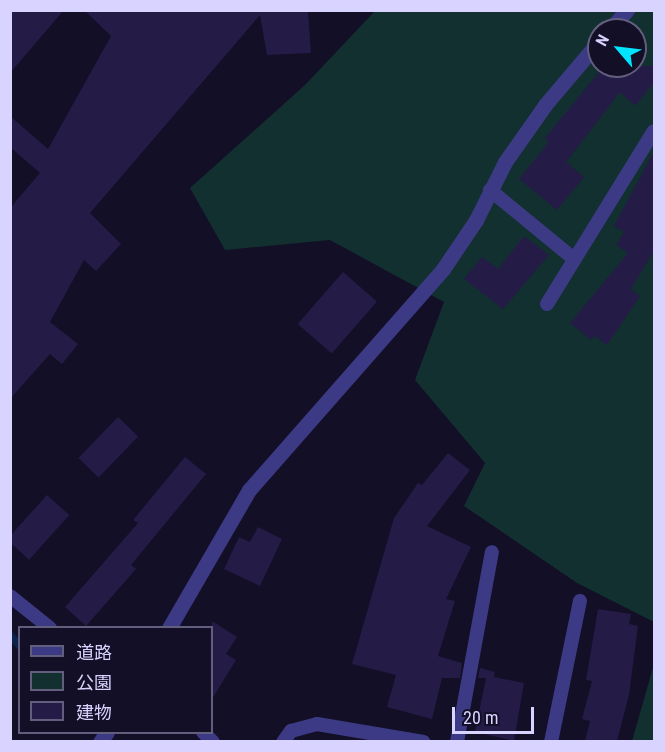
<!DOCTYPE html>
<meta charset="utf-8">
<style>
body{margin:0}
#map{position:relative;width:665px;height:752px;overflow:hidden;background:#130f26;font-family:"Roboto Condensed","Noto Sans JP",sans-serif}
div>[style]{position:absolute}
.green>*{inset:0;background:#12302f}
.stream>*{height:8px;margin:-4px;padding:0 4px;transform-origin:4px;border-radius:4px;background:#0c2248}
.building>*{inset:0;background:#241b47;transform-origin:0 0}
.lane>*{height:14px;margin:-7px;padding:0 7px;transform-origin:7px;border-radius:7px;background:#3d3a85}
.street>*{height:15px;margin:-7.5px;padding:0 7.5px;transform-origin:7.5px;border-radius:7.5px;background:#3d3a85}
span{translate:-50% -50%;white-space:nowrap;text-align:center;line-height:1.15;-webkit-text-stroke:4.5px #130f26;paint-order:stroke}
.frame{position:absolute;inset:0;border:12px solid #d9d4ff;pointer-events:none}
.legend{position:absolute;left:18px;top:626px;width:195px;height:108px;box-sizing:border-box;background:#130f26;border:2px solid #625e7d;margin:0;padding:8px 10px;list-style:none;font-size:18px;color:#d9d4ff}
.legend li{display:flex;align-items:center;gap:12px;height:30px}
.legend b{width:30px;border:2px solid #625e7d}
.north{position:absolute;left:587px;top:18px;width:60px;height:60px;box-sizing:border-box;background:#130f26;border:2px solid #625e7d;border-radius:50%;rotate:298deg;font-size:16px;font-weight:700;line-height:24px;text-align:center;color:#d9d4ff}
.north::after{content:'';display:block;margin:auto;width:21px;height:27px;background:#00e5ff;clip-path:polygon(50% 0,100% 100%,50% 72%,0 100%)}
.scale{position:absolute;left:452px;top:707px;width:82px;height:27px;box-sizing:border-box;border:3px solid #d9d4ff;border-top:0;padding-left:8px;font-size:18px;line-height:21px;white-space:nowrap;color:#d9d4ff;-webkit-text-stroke:4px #130f26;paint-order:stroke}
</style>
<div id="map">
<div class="green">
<i style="clip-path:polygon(evenodd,375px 11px,654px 11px,654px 622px,577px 583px,464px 506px,485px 463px,415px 380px,444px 302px,330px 240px,225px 250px,190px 188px,305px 85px,375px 11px,599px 30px,635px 30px,635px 66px,599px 66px,599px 30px)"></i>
<i style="clip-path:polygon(654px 664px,654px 741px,632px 741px)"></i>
</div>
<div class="stream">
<i style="left:10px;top:635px;width:15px;rotate:48deg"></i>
</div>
<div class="building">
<i style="clip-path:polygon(10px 10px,64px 10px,10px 73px)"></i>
<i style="clip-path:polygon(84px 10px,308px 11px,311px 53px,267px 55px,260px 15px,90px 213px,121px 244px,96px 271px,84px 260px,50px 322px,78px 344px,62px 364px,50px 354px,10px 399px,10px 208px,40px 173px,10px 147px,10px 116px,48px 149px,111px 36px)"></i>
<i style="clip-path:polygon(604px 66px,654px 66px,654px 83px,635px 106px,620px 92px,566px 162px,584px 177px,557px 210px,519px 179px,549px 142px,545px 138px)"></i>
<i style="clip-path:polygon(654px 151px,654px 251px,631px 289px,640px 296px,607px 345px,595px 336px,591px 340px,570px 323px,628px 253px,616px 245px,624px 232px,614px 226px)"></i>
<i style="clip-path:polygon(524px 236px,549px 255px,503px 309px,464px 279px,482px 257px,498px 269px)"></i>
<i style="left:343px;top:272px;width:45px;height:69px;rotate:41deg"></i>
<i style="left:118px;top:417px;width:28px;height:57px;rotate:44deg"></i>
<i style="clip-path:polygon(448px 453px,470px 470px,427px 526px,471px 547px,446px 599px,455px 601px,438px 656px,462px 663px,460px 678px,442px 678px,432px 719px,387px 707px,396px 675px,352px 664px,394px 518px,418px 483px,422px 485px)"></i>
<i style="clip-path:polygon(185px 457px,206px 474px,131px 565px,136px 569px,86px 626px,65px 607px,138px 523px,133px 520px)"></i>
<i style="left:47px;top:495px;width:30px;height:60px;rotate:42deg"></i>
<i style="clip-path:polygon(258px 527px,282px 539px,260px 586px,224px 569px,239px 537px,250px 542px)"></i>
<i style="clip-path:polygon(598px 609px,631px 614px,629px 624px,638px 626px,629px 695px,617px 741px,585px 741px,590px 721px,582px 719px,592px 681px,586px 680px)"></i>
<i style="clip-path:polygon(212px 621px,237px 637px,226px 654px,236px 660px,212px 699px)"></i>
<i style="clip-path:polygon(480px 668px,495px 672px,494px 677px,524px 683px,514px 741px,475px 732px,486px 678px,478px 678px)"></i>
</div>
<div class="lane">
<i style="left:490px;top:190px;width:109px;rotate:39.4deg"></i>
<i style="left:547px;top:304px;width:203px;rotate:-58.3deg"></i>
<i style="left:10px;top:596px;width:51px;rotate:38.7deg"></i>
<i style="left:203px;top:732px;width:14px;rotate:45deg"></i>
<i style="left:283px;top:742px;width:14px;rotate:-54deg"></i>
<i style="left:291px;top:731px;width:27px;rotate:-15deg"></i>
<i style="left:317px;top:724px;width:108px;rotate:9.6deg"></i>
<i style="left:457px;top:742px;width:193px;rotate:-79.6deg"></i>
<i style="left:551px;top:742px;width:144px;rotate:-78.4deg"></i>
</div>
<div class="street">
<i style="left:609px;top:30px;width:27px;rotate:-48deg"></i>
<i style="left:169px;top:628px;width:160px;rotate:-59.9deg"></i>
<i style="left:249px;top:490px;width:294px;rotate:-48.7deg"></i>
<i style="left:443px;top:269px;width:59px;rotate:-56deg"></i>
<i style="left:476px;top:220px;width:65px;rotate:-63.4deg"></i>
<i style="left:505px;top:162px;width:70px;rotate:-54.9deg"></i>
<i style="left:545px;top:105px;width:84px;rotate:-49.8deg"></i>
<i style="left:100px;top:742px;width:12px;rotate:-55deg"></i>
</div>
<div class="frame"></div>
<ul class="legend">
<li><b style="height:8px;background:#3d3a85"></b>道路</li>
<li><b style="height:16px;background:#12302f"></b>公園</li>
<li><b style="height:16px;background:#241b47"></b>建物</li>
</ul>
<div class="north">N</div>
<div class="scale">20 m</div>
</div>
